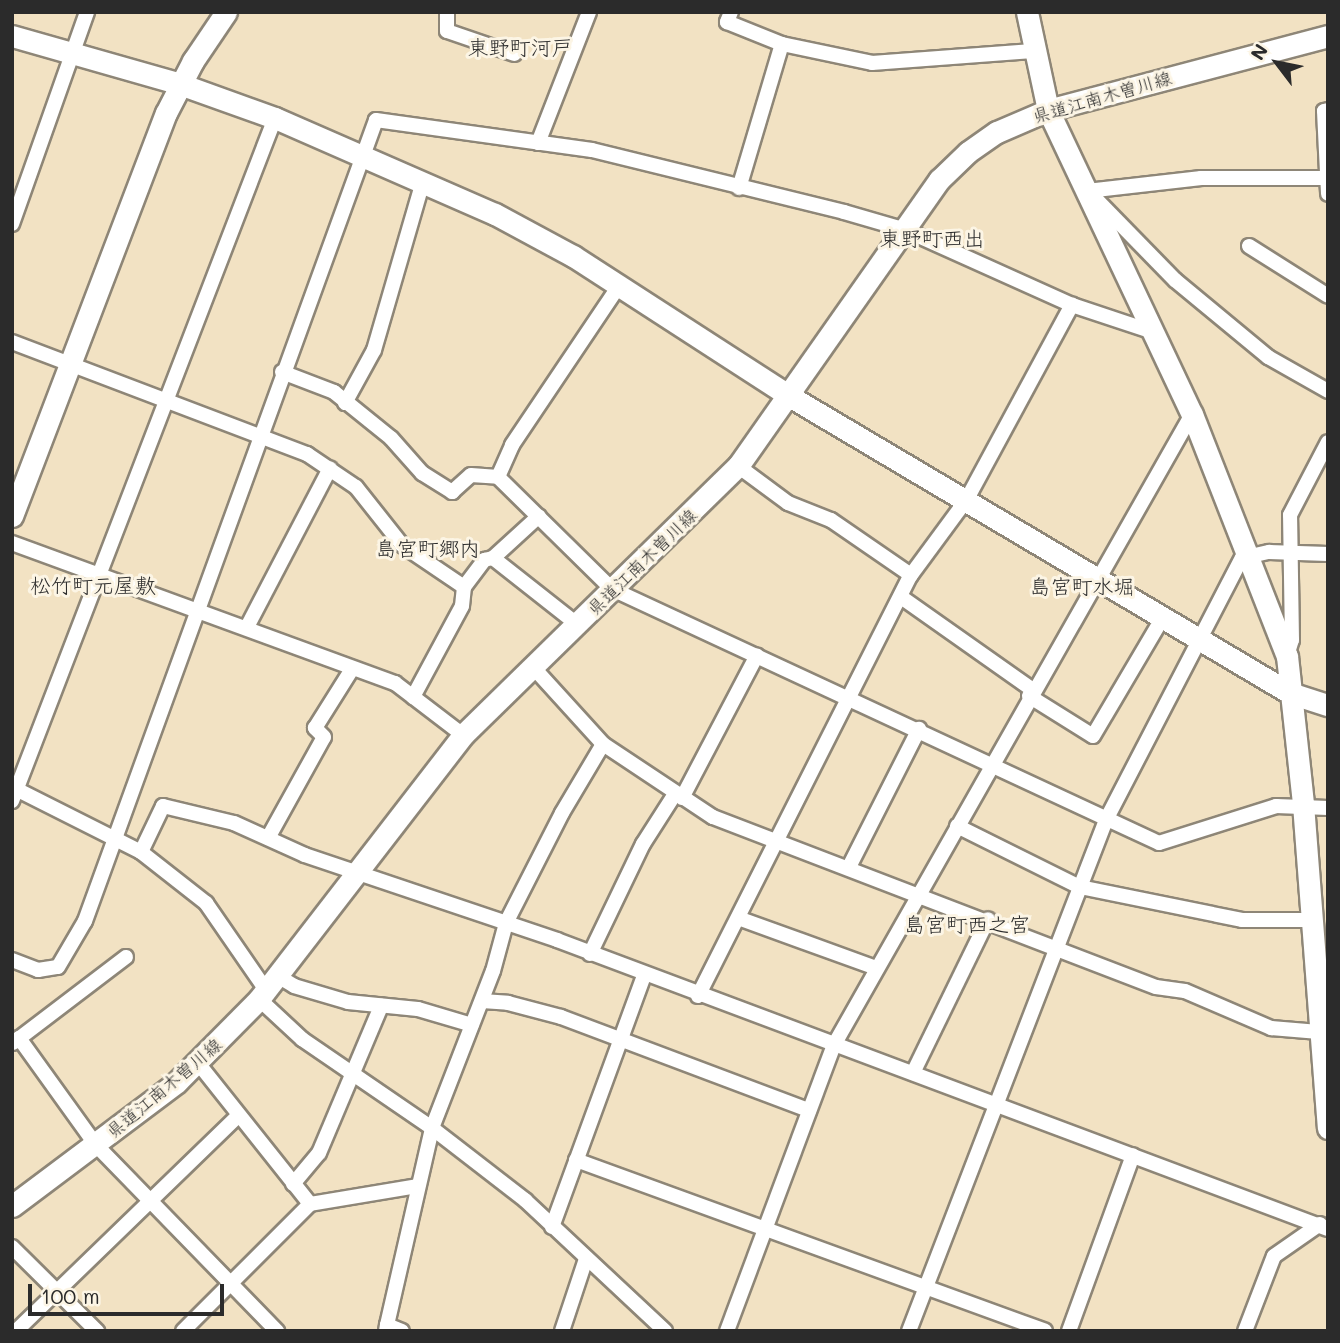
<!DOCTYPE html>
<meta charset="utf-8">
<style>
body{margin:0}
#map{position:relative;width:1340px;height:1343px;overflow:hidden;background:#f2e2c3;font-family:Mali,"Klee One",sans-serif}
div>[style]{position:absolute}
.roads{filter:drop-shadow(2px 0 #8e8677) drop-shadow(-2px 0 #8e8677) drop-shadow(0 2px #8e8677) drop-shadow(0 -2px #8e8677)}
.street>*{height:14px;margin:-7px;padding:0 7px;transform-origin:7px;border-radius:7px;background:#fff}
.secondary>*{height:21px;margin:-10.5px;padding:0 10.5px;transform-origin:10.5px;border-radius:10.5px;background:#fff}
span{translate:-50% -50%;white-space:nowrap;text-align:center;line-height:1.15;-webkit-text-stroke:6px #fcf5e5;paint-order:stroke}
.street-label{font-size:18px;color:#2b2b2b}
.quarter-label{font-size:21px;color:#2b2b2b}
.frame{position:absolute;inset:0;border:14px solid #2b2b2b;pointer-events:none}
.north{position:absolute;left:1242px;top:28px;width:70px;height:70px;-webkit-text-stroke:5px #fcf5e5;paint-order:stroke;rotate:302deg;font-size:19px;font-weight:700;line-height:28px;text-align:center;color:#2b2b2b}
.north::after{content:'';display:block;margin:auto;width:24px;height:32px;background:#2b2b2b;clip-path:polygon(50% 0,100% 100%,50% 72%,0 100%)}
.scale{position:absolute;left:28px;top:1284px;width:196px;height:32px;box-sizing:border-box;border:4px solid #2b2b2b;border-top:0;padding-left:9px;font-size:21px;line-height:24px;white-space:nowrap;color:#2b2b2b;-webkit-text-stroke:5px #fcf5e5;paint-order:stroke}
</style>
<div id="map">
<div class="roads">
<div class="street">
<i style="left:447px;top:12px;width:19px;rotate:90deg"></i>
<i style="left:447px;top:31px;width:71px;rotate:18.9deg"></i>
<i style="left:731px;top:12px;width:11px;rotate:112deg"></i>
<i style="left:727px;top:22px;width:59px;rotate:21.8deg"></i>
<i style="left:782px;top:44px;width:92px;rotate:11.9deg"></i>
<i style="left:872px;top:63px;width:161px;rotate:-4.3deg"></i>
<i style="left:1328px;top:110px;width:4px;rotate:166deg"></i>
<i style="left:1324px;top:111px;width:83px;rotate:87.2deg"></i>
<i style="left:538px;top:143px;width:141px;rotate:-68.7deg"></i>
<i style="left:739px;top:188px;width:150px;rotate:-73.4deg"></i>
<i style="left:1087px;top:191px;width:115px;rotate:-6.5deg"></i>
<i style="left:1201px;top:178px;width:126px"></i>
<i style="left:1093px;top:196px;width:117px;rotate:45.7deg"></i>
<i style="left:1175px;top:280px;width:121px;rotate:39.6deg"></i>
<i style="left:1268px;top:357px;width:69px;rotate:29.5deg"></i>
<i style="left:12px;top:224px;width:225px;rotate:-70.5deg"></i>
<i style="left:1249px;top:246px;width:93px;rotate:32.3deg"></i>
<i style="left:12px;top:342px;width:316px;rotate:20.8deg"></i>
<i style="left:307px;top:454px;width:59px;rotate:34deg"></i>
<i style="left:356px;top:487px;width:74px;rotate:51.6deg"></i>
<i style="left:402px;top:545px;width:75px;rotate:34.1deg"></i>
<i style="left:282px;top:372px;width:56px;rotate:21deg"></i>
<i style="left:334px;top:392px;width:73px;rotate:38.9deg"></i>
<i style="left:391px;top:438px;width:47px;rotate:48.5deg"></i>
<i style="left:422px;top:473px;width:36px;rotate:32deg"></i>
<i style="left:452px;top:492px;width:25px;rotate:-42deg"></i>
<i style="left:471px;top:475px;width:27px;rotate:4deg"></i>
<i style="left:498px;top:477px;width:160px;rotate:44.5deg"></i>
<i style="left:612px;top:589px;width:603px;rotate:24.91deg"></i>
<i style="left:1159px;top:843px;width:123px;rotate:-17.5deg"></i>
<i style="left:1276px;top:806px;width:52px;rotate:2.2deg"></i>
<i style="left:345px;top:403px;width:60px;rotate:-61.3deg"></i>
<i style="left:374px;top:350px;width:176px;rotate:-73.8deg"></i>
<i style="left:738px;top:466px;width:62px;rotate:36.5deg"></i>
<i style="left:788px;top:503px;width:46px;rotate:21.6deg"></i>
<i style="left:831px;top:520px;width:97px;rotate:34.5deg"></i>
<i style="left:498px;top:477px;width:35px;rotate:-66deg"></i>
<i style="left:512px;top:445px;width:192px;rotate:-56.1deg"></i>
<i style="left:12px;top:543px;width:408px;rotate:20.1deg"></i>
<i style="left:395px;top:683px;width:86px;rotate:37.4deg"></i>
<i style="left:493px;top:558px;width:107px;rotate:38.2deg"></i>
<i style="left:901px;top:597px;width:161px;rotate:35.2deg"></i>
<i style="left:247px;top:627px;width:179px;rotate:-62.4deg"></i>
<i style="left:1287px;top:656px;width:17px;rotate:-73deg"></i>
<i style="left:1292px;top:640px;width:125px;rotate:-90.9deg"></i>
<i style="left:1290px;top:515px;width:82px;rotate:-62.5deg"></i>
<i style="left:533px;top:667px;width:104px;rotate:47.7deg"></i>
<i style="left:603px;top:744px;width:132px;rotate:33.6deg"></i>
<i style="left:713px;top:817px;width:474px;rotate:21deg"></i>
<i style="left:1156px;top:987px;width:29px;rotate:8deg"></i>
<i style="left:1185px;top:991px;width:94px;rotate:23.3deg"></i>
<i style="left:1271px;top:1028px;width:48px;rotate:4.8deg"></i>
<i style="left:1029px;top:696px;width:75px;rotate:32deg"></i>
<i style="left:1093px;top:736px;width:138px;rotate:-59.5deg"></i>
<i style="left:413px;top:697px;width:103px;rotate:-61.7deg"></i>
<i style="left:462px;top:606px;width:19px;rotate:-84deg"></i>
<i style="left:464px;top:587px;width:34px;rotate:-53deg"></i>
<i style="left:484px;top:560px;width:9px;rotate:-13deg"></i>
<i style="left:493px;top:558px;width:62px;rotate:-42.4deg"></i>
<i style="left:12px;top:787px;width:144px;rotate:26.7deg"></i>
<i style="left:141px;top:852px;width:83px;rotate:38.1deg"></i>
<i style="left:206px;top:903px;width:106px;rotate:55.4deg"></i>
<i style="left:682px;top:798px;width:161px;rotate:-62.3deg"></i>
<i style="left:12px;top:801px;width:732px;rotate:-68.94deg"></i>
<i style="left:957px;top:826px;width:137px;rotate:26.4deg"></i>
<i style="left:1080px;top:887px;width:165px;rotate:11.5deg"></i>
<i style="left:1242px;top:920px;width:68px"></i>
<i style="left:268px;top:838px;width:115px;rotate:-61deg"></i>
<i style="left:324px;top:737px;width:13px;rotate:-135deg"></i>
<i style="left:315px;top:728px;width:70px;rotate:-57.9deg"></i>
<i style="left:141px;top:852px;width:51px;rotate:-64.4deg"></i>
<i style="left:163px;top:806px;width:73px;rotate:13.5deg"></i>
<i style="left:234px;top:823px;width:78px;rotate:24.3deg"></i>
<i style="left:305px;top:855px;width:266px;rotate:18.6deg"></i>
<i style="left:557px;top:940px;width:823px;rotate:20.55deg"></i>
<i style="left:849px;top:867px;width:155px;rotate:-63.1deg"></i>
<i style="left:738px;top:918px;width:147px;rotate:19.9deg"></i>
<i style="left:590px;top:954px;width:122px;rotate:-64.3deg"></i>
<i style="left:643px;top:844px;width:59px;rotate:-57.4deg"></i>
<i style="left:12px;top:960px;width:28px;rotate:21deg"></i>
<i style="left:38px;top:970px;width:20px;rotate:-9deg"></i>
<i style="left:58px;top:967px;width:53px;rotate:-59.6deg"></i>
<i style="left:85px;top:921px;width:852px;rotate:-70.03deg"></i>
<i style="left:376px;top:120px;width:218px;rotate:7.9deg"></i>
<i style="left:592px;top:150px;width:260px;rotate:13.8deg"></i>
<i style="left:844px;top:212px;width:61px;rotate:16.1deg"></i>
<i style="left:903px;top:229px;width:185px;rotate:24.2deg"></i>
<i style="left:1072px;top:305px;width:82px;rotate:18.4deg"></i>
<i style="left:276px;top:975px;width:21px;rotate:31deg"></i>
<i style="left:294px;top:986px;width:56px;rotate:16.5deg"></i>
<i style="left:348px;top:1002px;width:70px;rotate:5.7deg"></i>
<i style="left:418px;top:1009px;width:56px;rotate:16.5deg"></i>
<i style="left:698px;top:996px;width:472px;rotate:-63.2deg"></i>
<i style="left:911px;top:575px;width:94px;rotate:-53.6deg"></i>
<i style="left:967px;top:499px;width:221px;rotate:-61.6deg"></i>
<i style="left:259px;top:999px;width:59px;rotate:42.9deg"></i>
<i style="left:302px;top:1039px;width:158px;rotate:34.4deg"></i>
<i style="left:432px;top:1128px;width:118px;rotate:37.7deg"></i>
<i style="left:525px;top:1200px;width:192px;rotate:43.1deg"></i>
<i style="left:482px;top:1001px;width:26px;rotate:4deg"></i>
<i style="left:508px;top:1003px;width:55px;rotate:14.8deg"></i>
<i style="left:561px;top:1017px;width:265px;rotate:20.6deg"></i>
<i style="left:19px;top:1038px;width:132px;rotate:54.3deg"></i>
<i style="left:96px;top:1145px;width:260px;rotate:45.8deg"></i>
<i style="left:13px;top:1043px;width:142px;rotate:-37.3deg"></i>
<i style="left:198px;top:1063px;width:180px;rotate:51.5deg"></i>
<i style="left:913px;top:1073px;width:171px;rotate:-64deg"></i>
<i style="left:576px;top:1160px;width:499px;rotate:20deg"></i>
<i style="left:293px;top:1184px;width:40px;rotate:-50deg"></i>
<i style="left:319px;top:1153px;width:160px;rotate:-67.1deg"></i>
<i style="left:552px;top:1227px;width:268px;rotate:-69.9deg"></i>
<i style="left:12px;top:1247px;width:120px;rotate:44.7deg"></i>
<i style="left:387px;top:1325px;width:202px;rotate:-77.1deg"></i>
<i style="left:432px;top:1128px;width:168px;rotate:-68.8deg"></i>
<i style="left:493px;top:971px;width:50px;rotate:-74.8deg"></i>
<i style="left:506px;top:923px;width:123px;rotate:-63deg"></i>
<i style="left:562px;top:813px;width:80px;rotate:-59.3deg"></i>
<i style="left:16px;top:1331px;width:309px;rotate:-44.1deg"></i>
<i style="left:183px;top:1331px;width:180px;rotate:-45deg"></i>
<i style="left:310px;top:1204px;width:109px;rotate:-9.5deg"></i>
<i style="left:386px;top:1331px;width:6px;rotate:-81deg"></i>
<i style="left:387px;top:1325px;width:16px;rotate:22deg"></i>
<i style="left:562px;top:1331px;width:76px;rotate:-71.6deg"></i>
<i style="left:727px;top:1331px;width:305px;rotate:-69.5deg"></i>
<i style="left:834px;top:1045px;width:725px;rotate:-60.43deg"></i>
<i style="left:909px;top:1331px;width:548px;rotate:-68.92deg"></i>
<i style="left:1106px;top:820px;width:295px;rotate:-62.6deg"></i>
<i style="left:1242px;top:558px;width:28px;rotate:-13deg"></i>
<i style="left:1269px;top:552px;width:59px;rotate:1.9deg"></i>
<i style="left:1069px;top:1331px;width:187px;rotate:-70deg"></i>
<i style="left:1245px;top:1331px;width:80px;rotate:-68.9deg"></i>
<i style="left:1274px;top:1256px;width:56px;rotate:-34.8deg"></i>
</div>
<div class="secondary">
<i style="left:1027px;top:12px;width:100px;rotate:77.9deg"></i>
<i style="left:1048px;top:110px;width:336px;rotate:64.7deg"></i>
<i style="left:1192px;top:414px;width:260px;rotate:68.6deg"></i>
<i style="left:1287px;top:656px;width:149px;rotate:83.8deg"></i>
<i style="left:1303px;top:804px;width:325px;rotate:85.6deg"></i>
<i style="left:12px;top:36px;width:175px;rotate:15.9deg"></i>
<i style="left:180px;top:84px;width:101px;rotate:19.7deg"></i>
<i style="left:275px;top:118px;width:240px;rotate:23.6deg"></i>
<i style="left:495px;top:214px;width:89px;rotate:28.3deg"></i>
<i style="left:573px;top:256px;width:260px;rotate:32.9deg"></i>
<i style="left:791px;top:397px;width:580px;rotate:30.68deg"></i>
<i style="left:1290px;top:693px;width:40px;rotate:18deg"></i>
<i style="left:12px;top:516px;width:431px;rotate:-69.1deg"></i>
<i style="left:166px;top:113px;width:59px;rotate:-62.6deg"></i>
<i style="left:193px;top:61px;width:59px;rotate:-56deg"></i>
<i style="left:12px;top:1206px;width:206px;rotate:-36.9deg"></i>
<i style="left:177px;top:1082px;width:117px;rotate:-45.3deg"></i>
<i style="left:259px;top:999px;width:334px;rotate:-52.3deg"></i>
<i style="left:463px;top:735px;width:385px;rotate:-44.4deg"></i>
<i style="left:738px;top:466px;width:350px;rotate:-54.9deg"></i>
<i style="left:939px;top:180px;width:40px;rotate:-44deg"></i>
<i style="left:968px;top:152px;width:35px;rotate:-35deg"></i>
<i style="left:997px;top:132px;width:56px;rotate:-23.3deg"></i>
<i style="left:1048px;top:110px;width:290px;rotate:-14.8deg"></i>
</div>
</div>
<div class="street-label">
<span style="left:1102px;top:97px;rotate:-16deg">県道江南木曽川線</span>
<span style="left:642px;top:562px;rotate:-44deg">県道江南木曽川線</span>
<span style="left:164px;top:1088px;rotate:-40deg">県道江南木曽川線</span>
</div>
<div class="quarter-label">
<span style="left:520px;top:47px">東野町河戸</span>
<span style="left:932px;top:238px">東野町西出</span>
<span style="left:428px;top:548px">島宮町郷内</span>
<span style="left:93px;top:585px">松竹町元屋敷</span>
<span style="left:1082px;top:586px">島宮町水堀</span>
<span style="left:967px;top:924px">島宮町西之宮</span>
</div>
<div class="frame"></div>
<div class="north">N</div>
<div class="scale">100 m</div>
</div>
